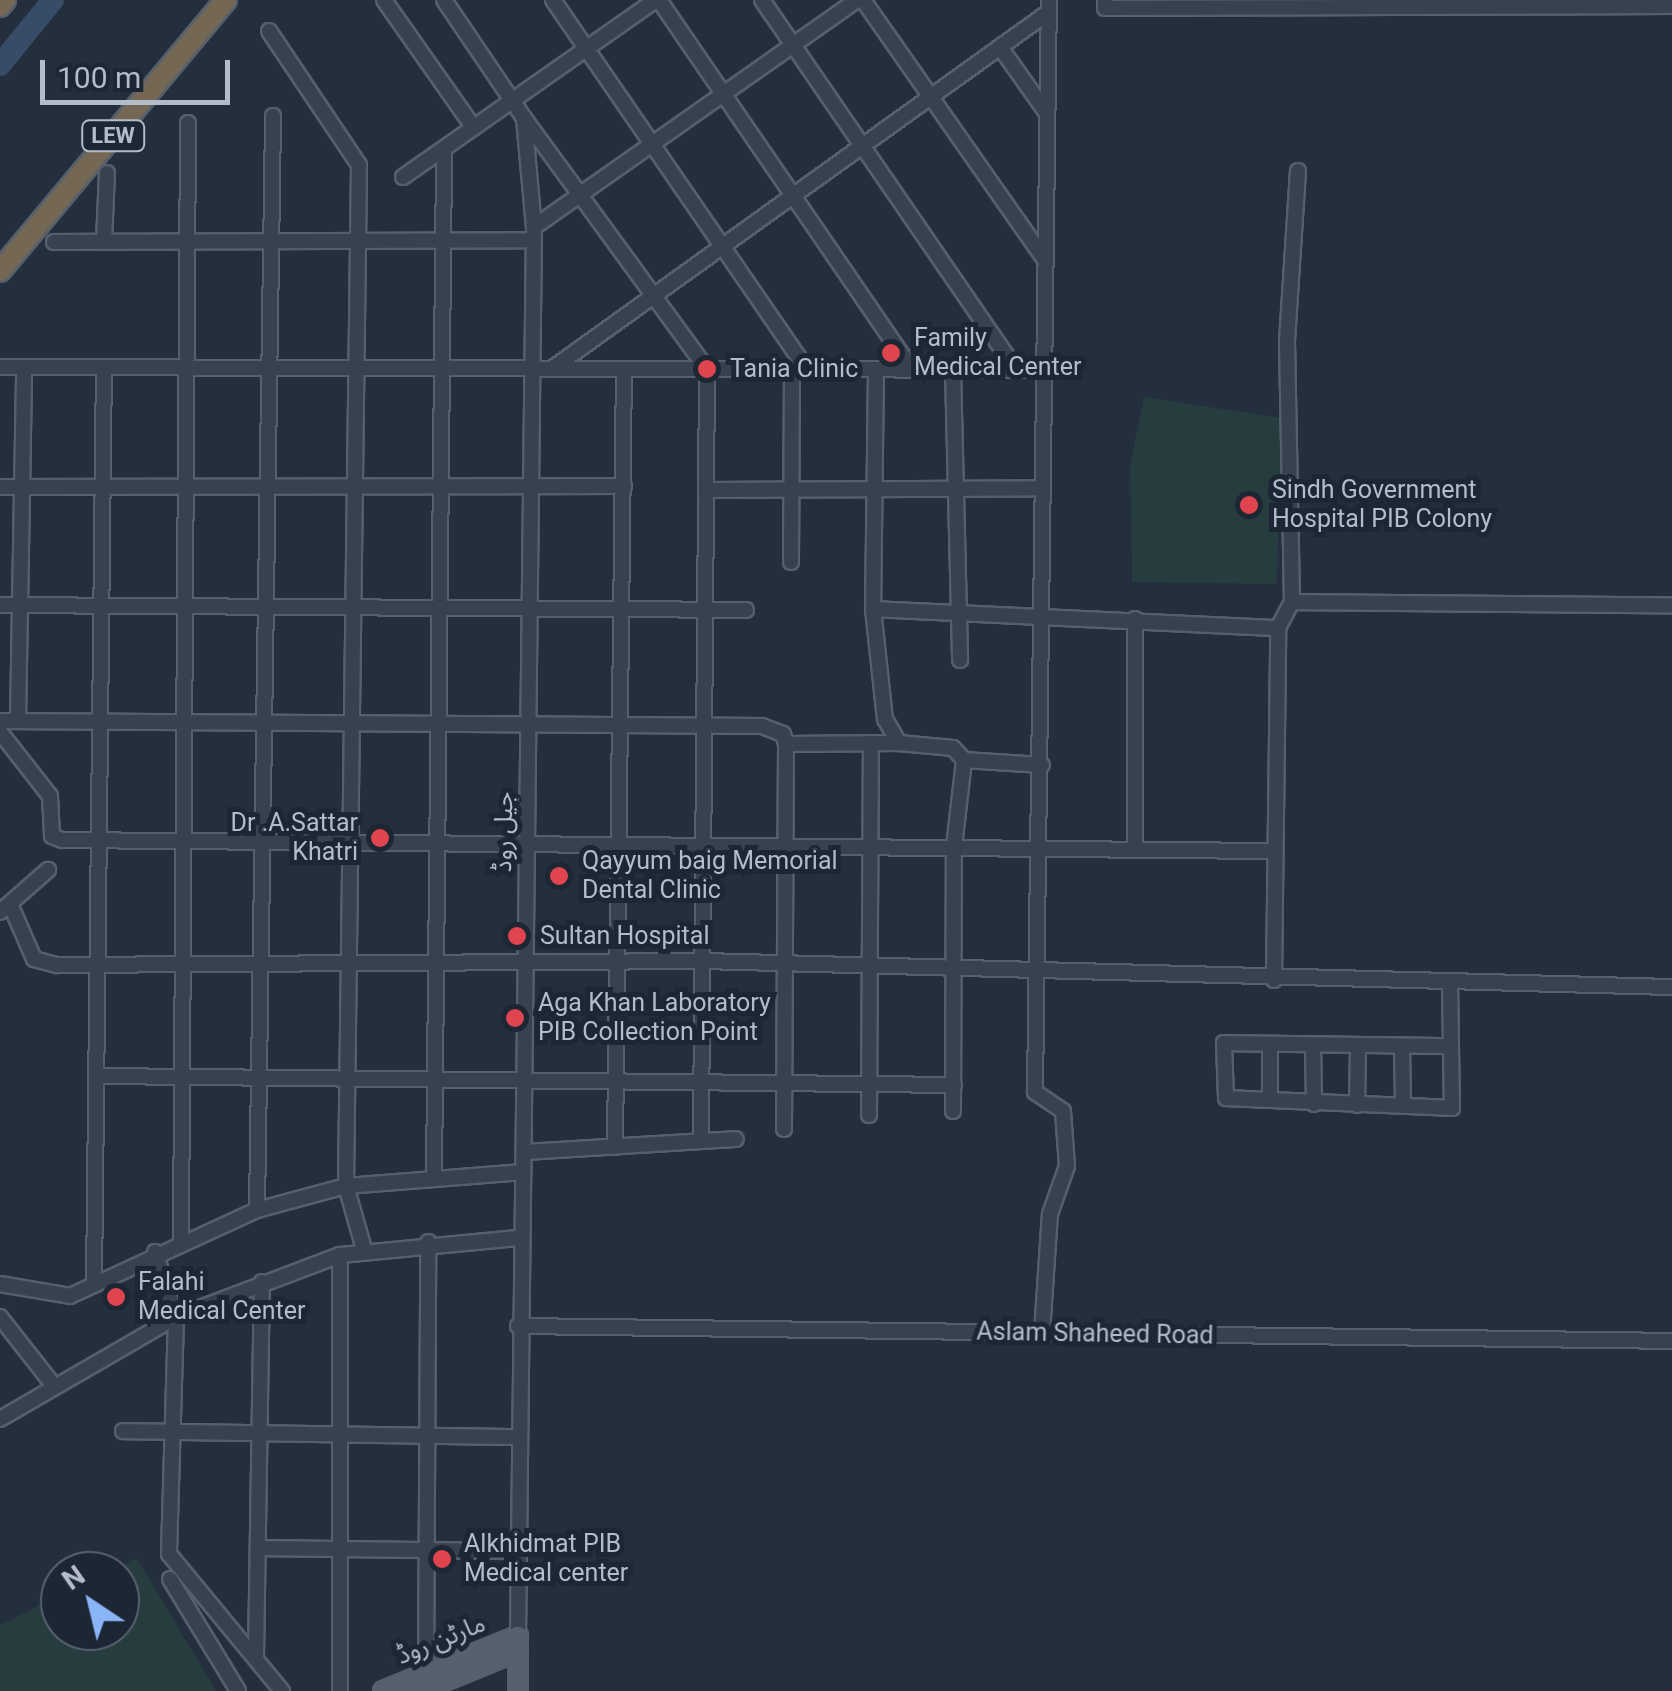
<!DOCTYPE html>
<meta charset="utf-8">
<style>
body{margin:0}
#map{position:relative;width:1672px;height:1691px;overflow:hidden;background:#242f3e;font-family:Roboto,"Noto Sans Arabic",sans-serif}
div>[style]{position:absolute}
.green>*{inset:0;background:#263c3f}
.river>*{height:22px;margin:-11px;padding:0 11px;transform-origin:11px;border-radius:11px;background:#394c67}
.roads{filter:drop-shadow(2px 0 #565f6c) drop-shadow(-2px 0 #565f6c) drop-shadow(0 2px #565f6c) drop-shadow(0 -2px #565f6c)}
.minor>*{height:14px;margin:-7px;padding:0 7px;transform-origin:7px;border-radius:7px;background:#38414e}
.major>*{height:18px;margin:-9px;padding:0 9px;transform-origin:9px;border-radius:9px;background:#56606e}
.highway>*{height:20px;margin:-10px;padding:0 10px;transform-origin:10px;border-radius:10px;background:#746855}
.dots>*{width:28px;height:28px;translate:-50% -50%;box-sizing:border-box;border:5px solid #1d2633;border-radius:50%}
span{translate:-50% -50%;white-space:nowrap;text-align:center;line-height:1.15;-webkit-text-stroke:10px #1d2633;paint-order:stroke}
.shield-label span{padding:2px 8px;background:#1d2633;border:2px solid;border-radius:8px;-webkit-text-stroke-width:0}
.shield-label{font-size:22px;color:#b4bcc9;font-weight:700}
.poi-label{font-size:25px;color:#b4bcc9}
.left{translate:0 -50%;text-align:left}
.right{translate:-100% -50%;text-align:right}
.street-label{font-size:25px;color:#b4bcc9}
.north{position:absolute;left:40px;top:1551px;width:100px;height:100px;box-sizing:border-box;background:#1d2633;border:2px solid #59626f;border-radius:50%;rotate:325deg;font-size:28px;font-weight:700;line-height:40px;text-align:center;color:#b4bcc9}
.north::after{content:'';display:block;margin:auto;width:35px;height:45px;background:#8ab4f8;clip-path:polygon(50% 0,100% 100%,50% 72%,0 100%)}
.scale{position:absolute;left:40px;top:60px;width:190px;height:45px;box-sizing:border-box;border:5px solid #b4bcc9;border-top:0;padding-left:12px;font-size:30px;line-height:35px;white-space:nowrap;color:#b4bcc9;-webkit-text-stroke:8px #1d2633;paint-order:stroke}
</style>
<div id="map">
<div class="green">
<i style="clip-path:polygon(1144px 397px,1281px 418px,1277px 584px,1132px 582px,1130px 465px)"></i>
<i style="clip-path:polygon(137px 1558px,216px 1691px,0 1691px,0 1625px,60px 1595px,60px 1631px,120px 1631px,120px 1571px,109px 1571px)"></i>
</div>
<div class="river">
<i style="left:0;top:65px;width:84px;rotate:-50.8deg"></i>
</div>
<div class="roads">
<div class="minor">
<i style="left:384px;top:0;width:156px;rotate:54.9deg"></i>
<i style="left:444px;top:0;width:143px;rotate:55.9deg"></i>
<i style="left:524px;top:118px;width:109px;rotate:84.8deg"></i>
<i style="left:534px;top:227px;width:1409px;rotate:90.65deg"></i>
<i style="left:553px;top:0;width:448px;rotate:55.5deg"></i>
<i style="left:659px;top:0;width:448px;rotate:55.6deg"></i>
<i style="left:762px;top:0;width:449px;rotate:55.5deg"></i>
<i style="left:863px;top:0;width:317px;rotate:55deg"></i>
<i style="left:1105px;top:0;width:8px;rotate:90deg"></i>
<i style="left:1105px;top:8px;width:567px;rotate:-0.2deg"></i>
<i style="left:269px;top:31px;width:161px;rotate:56.1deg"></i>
<i style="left:359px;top:165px;width:1021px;rotate:90.73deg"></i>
<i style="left:346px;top:1186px;width:66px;rotate:74.1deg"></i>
<i style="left:1000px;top:47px;width:80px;rotate:54.7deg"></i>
<i style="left:524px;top:118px;width:311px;rotate:53.9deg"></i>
<i style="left:707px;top:369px;width:772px;rotate:90.45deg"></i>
<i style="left:1298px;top:171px;width:170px;rotate:93.7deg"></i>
<i style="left:1287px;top:341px;width:261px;rotate:88.9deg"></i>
<i style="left:1292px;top:602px;width:380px;rotate:0.5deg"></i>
<i style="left:403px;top:177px;width:309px;rotate:-35deg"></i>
<i style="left:534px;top:227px;width:395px;rotate:-35.1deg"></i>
<i style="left:104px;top:241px;width:68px;rotate:-87.5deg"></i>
<i style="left:54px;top:242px;width:479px;rotate:-0.2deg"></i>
<i style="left:0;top:367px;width:1043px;rotate:0.16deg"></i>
<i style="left:553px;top:368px;width:607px;rotate:-35.68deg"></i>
<i style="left:876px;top:369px;width:240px;rotate:90.7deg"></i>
<i style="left:873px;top:609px;width:111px;rotate:83.8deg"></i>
<i style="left:885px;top:719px;width:28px;rotate:60deg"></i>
<i style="left:953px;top:370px;width:290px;rotate:88.6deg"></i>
<i style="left:0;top:487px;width:624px;rotate:-0.09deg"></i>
<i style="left:706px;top:490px;width:337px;rotate:-0.3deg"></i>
<i style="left:791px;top:562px;width:193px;rotate:-89.7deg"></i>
<i style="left:0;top:605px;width:746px;rotate:0.38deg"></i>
<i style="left:873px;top:609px;width:405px;rotate:2.7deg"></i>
<i style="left:1135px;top:619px;width:231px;rotate:90deg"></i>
<i style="left:0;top:721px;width:762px;rotate:0.38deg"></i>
<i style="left:762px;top:726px;width:22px;rotate:21deg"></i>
<i style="left:783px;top:734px;width:10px;rotate:73deg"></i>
<i style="left:786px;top:744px;width:113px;rotate:-0.5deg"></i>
<i style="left:899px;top:743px;width:54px;rotate:5.3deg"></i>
<i style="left:953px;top:748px;width:16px;rotate:47deg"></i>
<i style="left:964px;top:760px;width:78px;rotate:3.7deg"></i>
<i style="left:18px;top:721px;width:354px;rotate:-89deg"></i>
<i style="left:0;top:732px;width:81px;rotate:52deg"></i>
<i style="left:50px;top:796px;width:40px;rotate:87.1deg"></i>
<i style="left:52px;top:836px;width:11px;rotate:22deg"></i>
<i style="left:62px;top:840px;width:1212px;rotate:0.52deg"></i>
<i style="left:10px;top:904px;width:60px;rotate:66.4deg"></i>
<i style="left:34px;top:959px;width:24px;rotate:15deg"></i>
<i style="left:57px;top:965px;width:646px;rotate:-0.35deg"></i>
<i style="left:703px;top:961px;width:969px;rotate:1.54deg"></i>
<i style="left:0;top:912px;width:64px;rotate:-41.2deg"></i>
<i style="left:1274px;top:980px;width:352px;rotate:-89.3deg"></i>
<i style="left:1278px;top:628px;width:30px;rotate:-62deg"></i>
<i style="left:1450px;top:983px;width:63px;rotate:89.1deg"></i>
<i style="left:1451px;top:1046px;width:62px;rotate:89.1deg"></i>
<i style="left:1452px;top:1108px;width:226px;rotate:-177.5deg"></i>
<i style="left:1226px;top:1098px;width:55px;rotate:-92.1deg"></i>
<i style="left:1224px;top:1043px;width:227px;rotate:0.8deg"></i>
<i style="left:1270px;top:1045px;width:53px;rotate:90deg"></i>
<i style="left:1313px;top:1045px;width:59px;rotate:89deg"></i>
<i style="left:1402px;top:1046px;width:60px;rotate:89deg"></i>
<i style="left:99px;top:1076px;width:855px;rotate:0.6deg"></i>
<i style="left:1357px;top:1105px;width:59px;rotate:-89deg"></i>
<i style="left:953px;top:1111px;width:264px;rotate:-89.8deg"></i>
<i style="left:954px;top:847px;width:88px;rotate:-83.4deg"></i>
<i style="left:869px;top:1115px;width:372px;rotate:-89.7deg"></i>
<i style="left:784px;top:1129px;width:385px;rotate:-89.7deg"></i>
<i style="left:615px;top:1147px;width:778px;rotate:-89.34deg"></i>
<i style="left:524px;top:1152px;width:212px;rotate:-3.5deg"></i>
<i style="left:434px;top:1179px;width:1030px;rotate:-89.44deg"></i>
<i style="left:257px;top:1210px;width:1094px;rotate:-89.16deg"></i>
<i style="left:181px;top:1239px;width:1116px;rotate:-89.64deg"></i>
<i style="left:155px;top:1252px;width:68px;rotate:72.1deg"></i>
<i style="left:176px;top:1317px;width:237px;rotate:91.7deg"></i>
<i style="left:169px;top:1554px;width:178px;rotate:50.5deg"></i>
<i style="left:340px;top:1255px;width:436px;rotate:90deg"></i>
<i style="left:0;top:1284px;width:71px;rotate:9.7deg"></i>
<i style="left:70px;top:1296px;width:206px;rotate:-24.7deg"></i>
<i style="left:257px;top:1210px;width:92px;rotate:-15.1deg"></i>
<i style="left:346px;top:1186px;width:178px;rotate:-4.5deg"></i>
<i style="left:94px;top:1284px;width:917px;rotate:-89.38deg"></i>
<i style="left:0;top:1317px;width:83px;rotate:51.9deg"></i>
<i style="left:518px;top:1326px;width:1154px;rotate:0.74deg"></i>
<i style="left:1042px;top:1333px;width:119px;rotate:-86.2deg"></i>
<i style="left:1050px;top:1214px;width:51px;rotate:-70.5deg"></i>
<i style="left:1067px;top:1166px;width:55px;rotate:-94.2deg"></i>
<i style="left:1063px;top:1111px;width:34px;rotate:-146deg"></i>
<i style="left:1035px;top:1092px;width:1092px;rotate:-89.27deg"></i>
<i style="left:0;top:1419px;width:203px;rotate:-30.1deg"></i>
<i style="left:176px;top:1317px;width:175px;rotate:-20.7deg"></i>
<i style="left:340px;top:1255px;width:179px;rotate:-5.5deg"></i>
<i style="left:123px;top:1431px;width:395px;rotate:0.9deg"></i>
<i style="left:262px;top:1548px;width:256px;rotate:0.7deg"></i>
<i style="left:170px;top:1579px;width:131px;rotate:58.7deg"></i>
<i style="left:256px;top:1656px;width:374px;rotate:-89.1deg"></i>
<i style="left:426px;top:1683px;width:441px;rotate:-89.7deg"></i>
</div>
<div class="major">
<i style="left:383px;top:1691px;width:146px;rotate:-22.2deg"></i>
<i style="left:518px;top:1636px;width:55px;rotate:90deg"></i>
<i style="left:420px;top:1691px;width:106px;rotate:-22.2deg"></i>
</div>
<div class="highway">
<i style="left:0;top:6px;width:8px;rotate:-50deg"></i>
<i style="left:0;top:271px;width:353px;rotate:-50.2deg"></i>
</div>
</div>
<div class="dots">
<i style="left:891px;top:353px;background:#e0444e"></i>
<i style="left:707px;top:369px;background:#e0444e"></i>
<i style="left:1249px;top:505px;background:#e0444e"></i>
<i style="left:380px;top:838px;background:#e0444e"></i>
<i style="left:559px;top:876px;background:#e0444e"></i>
<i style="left:517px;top:936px;background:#e0444e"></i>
<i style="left:515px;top:1018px;background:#e0444e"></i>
<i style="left:116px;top:1297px;background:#e0444e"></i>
<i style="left:442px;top:1559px;background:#e0444e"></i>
</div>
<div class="shield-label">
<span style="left:113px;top:136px">LEW</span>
</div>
<div class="poi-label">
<span class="left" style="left:914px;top:353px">Family<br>Medical Center</span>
<span class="left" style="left:730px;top:369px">Tania Clinic</span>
<span class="left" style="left:1272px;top:505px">Sindh Government<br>Hospital PIB Colony</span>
<span class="right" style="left:358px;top:838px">Dr .A.Sattar<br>Khatri</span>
<span class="left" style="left:582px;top:876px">Qayyum baig Memorial<br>Dental Clinic</span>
<span class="left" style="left:540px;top:936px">Sultan Hospital</span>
<span class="left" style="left:538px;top:1018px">Aga Khan Laboratory<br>PIB Collection Point</span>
<span class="left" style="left:138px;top:1297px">Falahi<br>Medical Center</span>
<span class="left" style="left:464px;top:1559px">Alkhidmat PIB<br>Medical center</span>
</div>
<div class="street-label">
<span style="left:504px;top:832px;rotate:-89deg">جیل روڈ</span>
<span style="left:1095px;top:1334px;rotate:1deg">Aslam Shaheed Road</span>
<span style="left:441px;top:1640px;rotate:-22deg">مارٹن روڈ</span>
</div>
<div class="north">N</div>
<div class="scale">100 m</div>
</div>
